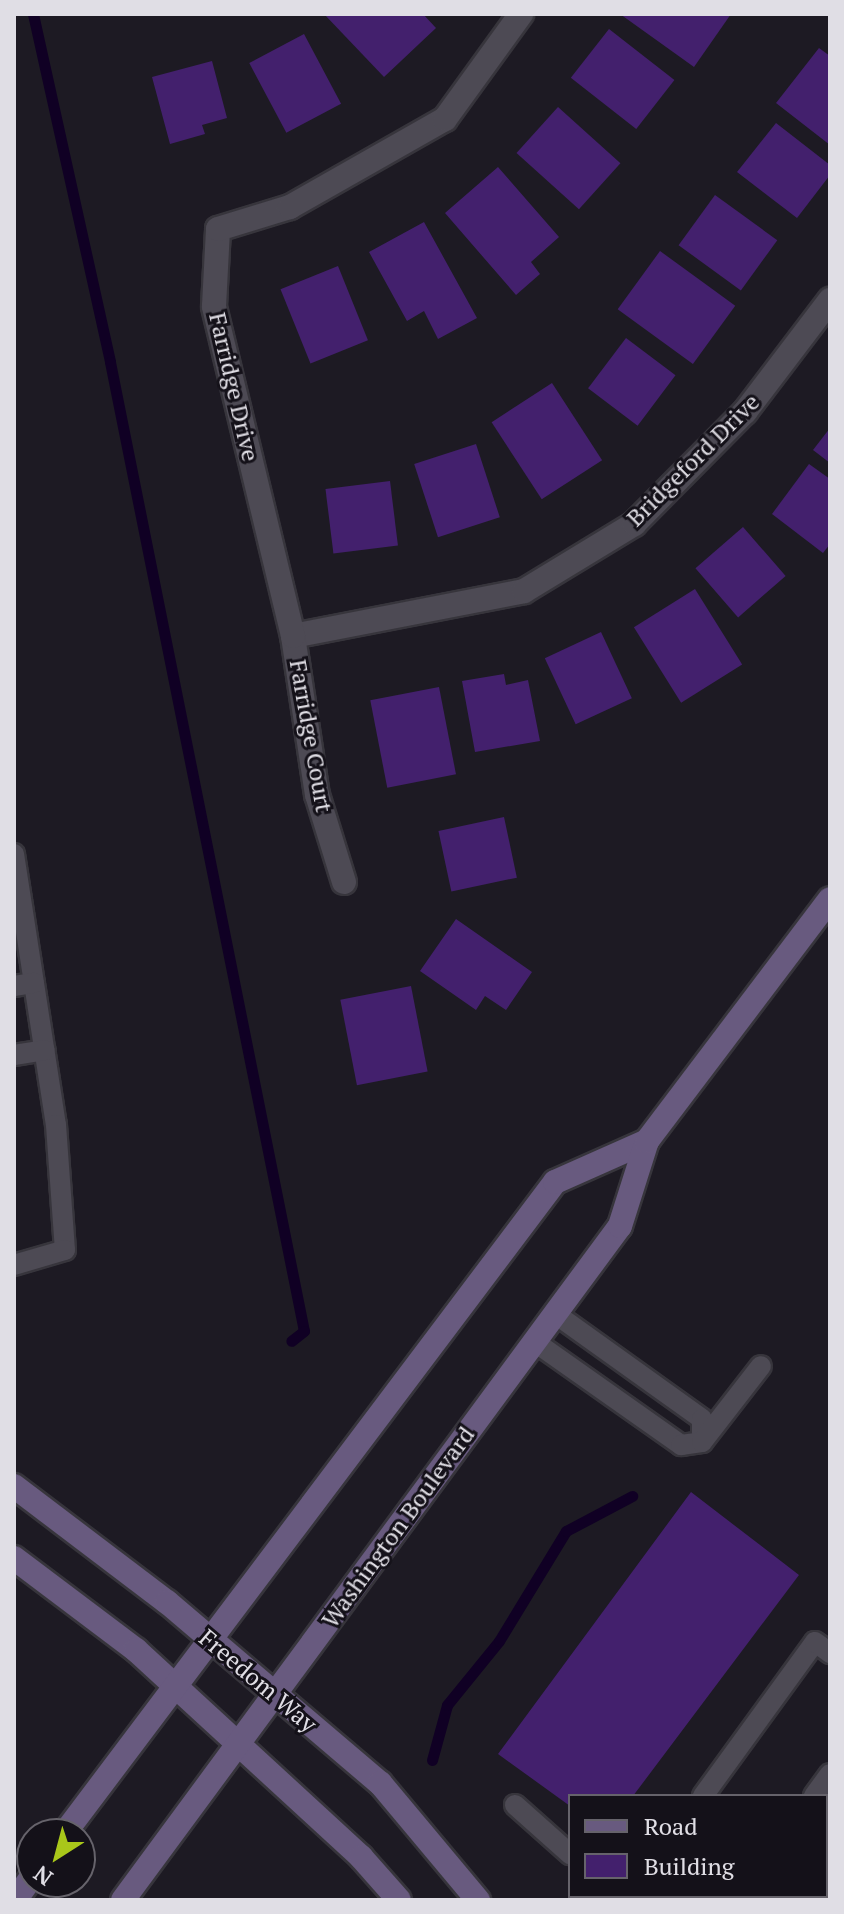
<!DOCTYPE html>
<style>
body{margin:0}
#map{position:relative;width:844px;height:1914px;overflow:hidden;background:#1d1a23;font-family:"PT Serif",serif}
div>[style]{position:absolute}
.stream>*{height:11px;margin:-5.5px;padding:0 5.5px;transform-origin:5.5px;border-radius:5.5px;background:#100024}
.building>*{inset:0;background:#43206d;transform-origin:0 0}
.roads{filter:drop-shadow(2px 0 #37353c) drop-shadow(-2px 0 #37353c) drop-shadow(0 2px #37353c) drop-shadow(0 -2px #37353c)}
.lane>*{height:20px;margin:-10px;padding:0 10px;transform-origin:10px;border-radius:10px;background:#4d4a54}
.street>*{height:24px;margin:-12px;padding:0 12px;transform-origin:12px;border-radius:12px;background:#4d4a54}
.secondary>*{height:24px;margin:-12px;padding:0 12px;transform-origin:12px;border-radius:12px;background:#685a7f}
span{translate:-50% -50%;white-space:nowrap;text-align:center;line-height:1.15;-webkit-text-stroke:6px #141119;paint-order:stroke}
.street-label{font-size:24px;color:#e0dee5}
.frame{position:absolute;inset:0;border:16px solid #e0dee5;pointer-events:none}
.legend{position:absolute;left:568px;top:1794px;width:260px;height:104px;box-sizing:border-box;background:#141119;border:2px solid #66636b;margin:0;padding:10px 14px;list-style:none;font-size:24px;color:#e0dee5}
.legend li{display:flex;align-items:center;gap:16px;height:40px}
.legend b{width:40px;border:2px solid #66636b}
.north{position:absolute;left:16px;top:1818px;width:80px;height:80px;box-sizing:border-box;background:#141119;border:2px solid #66636b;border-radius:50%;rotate:216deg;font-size:22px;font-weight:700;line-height:32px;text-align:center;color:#e0dee5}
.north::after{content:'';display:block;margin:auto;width:28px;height:36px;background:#a9c71a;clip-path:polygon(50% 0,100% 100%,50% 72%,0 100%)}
</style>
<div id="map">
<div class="stream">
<i style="left:33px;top:14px;width:356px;rotate:77.5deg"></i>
<i style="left:110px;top:362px;width:988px;rotate:78.68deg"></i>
<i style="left:304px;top:1331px;width:16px;rotate:142deg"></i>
<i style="left:432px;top:1760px;width:57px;rotate:-74.7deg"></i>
<i style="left:447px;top:1705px;width:82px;rotate:-50.9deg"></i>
<i style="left:499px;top:1641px;width:129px;rotate:-58.7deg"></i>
<i style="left:566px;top:1531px;width:75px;rotate:-27.9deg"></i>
</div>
<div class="building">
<i style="clip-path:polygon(324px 14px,423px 14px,436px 28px,384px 77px)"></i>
<i style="clip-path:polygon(620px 14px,731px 14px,694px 67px)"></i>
<i style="left:609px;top:29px;width:83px;height:62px;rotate:38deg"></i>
<i style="left:304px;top:34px;width:79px;height:62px;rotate:62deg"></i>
<i style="clip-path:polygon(819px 48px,830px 56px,830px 145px,776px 103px)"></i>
<i style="clip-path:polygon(212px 61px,227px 118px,202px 125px,205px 134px,170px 144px,152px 77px)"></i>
<i style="left:558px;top:107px;width:84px;height:62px;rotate:42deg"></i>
<i style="clip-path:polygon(776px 123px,830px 165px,830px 175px,797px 218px,737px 172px)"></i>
<i style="clip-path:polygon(498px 167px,559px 237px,531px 262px,540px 274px,516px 295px,445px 213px)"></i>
<i style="left:715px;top:195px;width:77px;height:62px;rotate:36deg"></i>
<i style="clip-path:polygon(424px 222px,477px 318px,438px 339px,424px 311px,407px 321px,369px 252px)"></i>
<i style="left:660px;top:251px;width:93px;height:72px;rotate:36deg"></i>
<i style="left:338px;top:266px;width:80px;height:62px;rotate:68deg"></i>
<i style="left:626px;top:338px;width:62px;height:63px;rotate:37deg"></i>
<i style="left:552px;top:383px;width:92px;height:72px;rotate:57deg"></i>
<i style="clip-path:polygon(830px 428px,830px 463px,813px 450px)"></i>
<i style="left:476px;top:444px;width:77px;height:65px;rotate:72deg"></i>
<i style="clip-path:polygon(809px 464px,830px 479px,830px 544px,823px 553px,772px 514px)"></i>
<i style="left:390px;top:481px;width:65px;height:65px;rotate:83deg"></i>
<i style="left:743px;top:527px;width:65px;height:63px;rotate:49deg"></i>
<i style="left:695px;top:589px;width:89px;height:72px;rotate:58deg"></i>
<i style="left:601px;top:632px;width:73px;height:62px;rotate:65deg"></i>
<i style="clip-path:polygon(504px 674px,506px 685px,528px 680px,540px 741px,475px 752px,462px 681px)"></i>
<i style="left:439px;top:687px;width:89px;height:70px;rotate:79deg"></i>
<i style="left:504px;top:817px;width:62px;height:67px;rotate:78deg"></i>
<i style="clip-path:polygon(456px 919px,532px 972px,506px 1010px,485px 996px,476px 1010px,420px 971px)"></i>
<i style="left:411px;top:986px;width:87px;height:72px;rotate:79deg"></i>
<i style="clip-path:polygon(691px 1492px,799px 1575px,633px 1796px,570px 1796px,570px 1806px,498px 1754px)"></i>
</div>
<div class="roads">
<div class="lane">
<i style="left:14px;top:854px;width:274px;rotate:81.2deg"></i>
<i style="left:56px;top:1125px;width:125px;rotate:85.9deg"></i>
<i style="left:65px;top:1250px;width:53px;rotate:163.6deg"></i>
<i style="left:14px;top:986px;width:20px;rotate:-9deg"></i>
<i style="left:14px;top:1055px;width:31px;rotate:-9deg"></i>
<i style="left:557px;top:1315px;width:178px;rotate:35.6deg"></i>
<i style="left:702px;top:1419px;width:23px;rotate:90deg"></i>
<i style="left:535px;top:1342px;width:179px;rotate:35.2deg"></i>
<i style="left:681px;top:1445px;width:21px;rotate:-8deg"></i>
<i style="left:702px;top:1442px;width:96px;rotate:-52.2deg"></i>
<i style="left:703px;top:1796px;width:190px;rotate:-54deg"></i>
<i style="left:815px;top:1642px;width:19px;rotate:36deg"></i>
<i style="left:814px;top:1796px;width:27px;rotate:-54deg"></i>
<i style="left:515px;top:1805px;width:74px;rotate:41.7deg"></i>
<i style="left:617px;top:1896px;width:6px"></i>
<i style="left:708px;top:1896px;width:7px;rotate:34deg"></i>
<i style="left:743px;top:1900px;width:4px;rotate:-63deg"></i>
</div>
<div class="street">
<i style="left:293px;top:636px;width:235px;rotate:-11deg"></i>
<i style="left:524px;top:591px;width:129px;rotate:-31.3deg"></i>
<i style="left:634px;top:524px;width:158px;rotate:-45.3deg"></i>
<i style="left:745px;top:412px;width:141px;rotate:-52.8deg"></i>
<i style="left:344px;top:882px;width:91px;rotate:-107.2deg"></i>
<i style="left:317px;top:795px;width:161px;rotate:-98.6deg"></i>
<i style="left:293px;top:636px;width:339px;rotate:-103.5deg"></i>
<i style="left:214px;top:306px;width:77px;rotate:-87deg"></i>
<i style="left:218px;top:229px;width:75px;rotate:-17deg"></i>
<i style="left:290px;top:207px;width:178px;rotate:-29.6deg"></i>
<i style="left:445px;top:119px;width:130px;rotate:-54.1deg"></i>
</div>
<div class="secondary">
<i style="left:14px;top:1486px;width:192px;rotate:37.2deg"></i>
<i style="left:167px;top:1602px;width:280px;rotate:40.4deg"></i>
<i style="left:380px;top:1783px;width:153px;rotate:50.1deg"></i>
<i style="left:14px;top:1558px;width:153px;rotate:37deg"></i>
<i style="left:136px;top:1650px;width:306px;rotate:42.6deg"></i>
<i style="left:361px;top:1857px;width:57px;rotate:48.5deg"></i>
<i style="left:64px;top:1834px;width:816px;rotate:-53.02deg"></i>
<i style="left:555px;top:1182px;width:101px;rotate:-24deg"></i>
<i style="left:15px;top:1900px;width:29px;rotate:-54deg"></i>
<i style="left:123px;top:1900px;width:837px;rotate:-53.6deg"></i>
<i style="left:620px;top:1226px;width:89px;rotate:-72.4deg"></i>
<i style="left:647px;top:1141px;width:303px;rotate:-52.9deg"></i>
</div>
</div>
<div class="street-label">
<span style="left:234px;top:387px;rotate:77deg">Farridge Drive</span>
<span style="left:693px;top:460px;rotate:-45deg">Bridgeford Drive</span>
<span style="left:311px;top:736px;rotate:80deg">Farridge Court</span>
<span style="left:398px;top:1527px;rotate:-54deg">Washington Boulevard</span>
<span style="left:258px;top:1681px;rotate:40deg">Freedom Way</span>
</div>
<div class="frame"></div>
<ul class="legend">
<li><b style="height:10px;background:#685a7f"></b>Road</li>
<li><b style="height:22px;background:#43206d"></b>Building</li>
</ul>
<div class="north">N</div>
</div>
